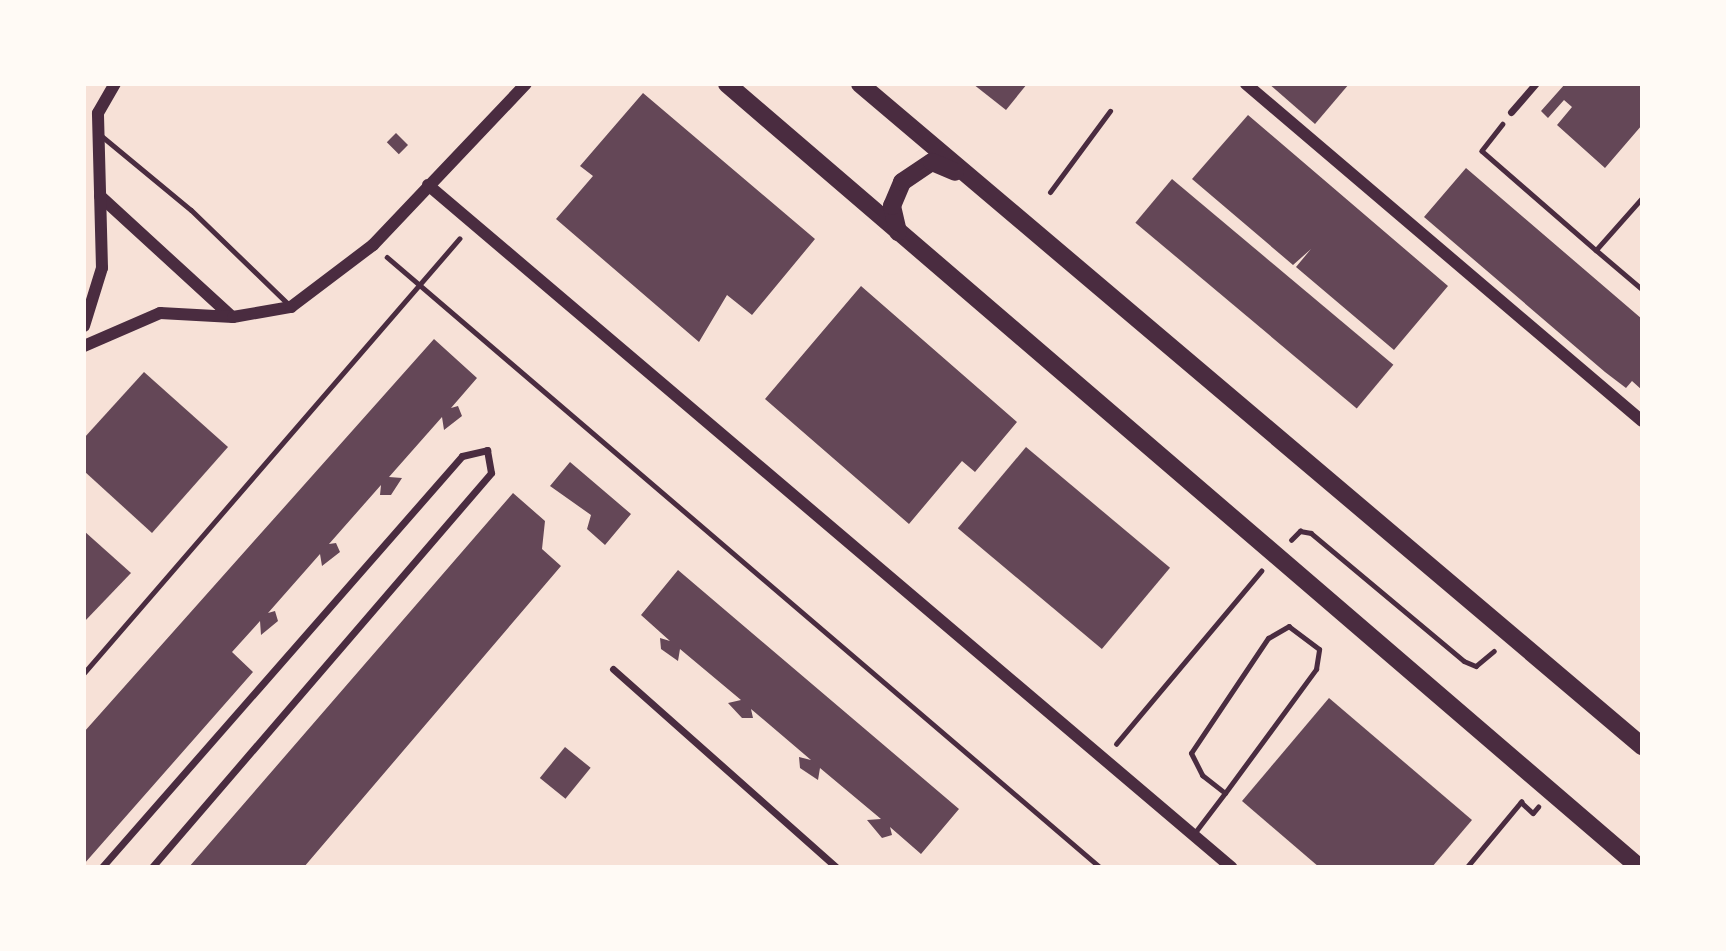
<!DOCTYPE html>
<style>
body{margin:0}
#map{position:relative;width:1726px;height:951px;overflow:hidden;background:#f7e1d7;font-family:"Sofia Sans Condensed",sans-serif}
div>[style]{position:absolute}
.building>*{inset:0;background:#644757;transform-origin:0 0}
.path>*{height:4.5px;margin:-2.25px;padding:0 2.25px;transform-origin:2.25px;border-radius:2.25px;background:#4a2c40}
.service>*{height:5px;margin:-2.5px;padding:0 2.5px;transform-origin:2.5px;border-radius:2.5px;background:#4a2c40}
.minor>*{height:7px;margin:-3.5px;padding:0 3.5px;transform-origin:3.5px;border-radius:3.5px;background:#4a2c40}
.tertiary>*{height:12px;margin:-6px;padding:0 6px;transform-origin:6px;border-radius:6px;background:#4a2c40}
.primary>*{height:18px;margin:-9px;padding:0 9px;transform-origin:9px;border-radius:9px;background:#4a2c40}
span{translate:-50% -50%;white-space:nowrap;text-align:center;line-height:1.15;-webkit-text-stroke:5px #fffaf5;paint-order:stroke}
.frame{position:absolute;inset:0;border:86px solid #fffaf5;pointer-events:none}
</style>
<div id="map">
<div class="building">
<i style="clip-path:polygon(973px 84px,1027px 84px,1006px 110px)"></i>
<i style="clip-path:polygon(1269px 84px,1349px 84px,1315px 124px)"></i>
<i style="clip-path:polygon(1565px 84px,1642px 84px,1642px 125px,1605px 168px,1557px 125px,1572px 107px,1564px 100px,1548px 118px,1541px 111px)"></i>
<i style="clip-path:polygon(643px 93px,815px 239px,752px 315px,727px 295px,699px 342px,556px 219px,593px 176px,580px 166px)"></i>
<i style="clip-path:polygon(1248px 115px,1448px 286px,1394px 350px,1296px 267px,1311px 249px,1293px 265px,1192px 179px)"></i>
<i style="left:396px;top:133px;width:17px;height:13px;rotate:45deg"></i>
<i style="clip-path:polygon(1466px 168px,1642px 319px,1642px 390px,1632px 381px,1626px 388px,1605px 372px,1424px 217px)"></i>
<i style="left:1172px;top:179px;width:289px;height:57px;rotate:40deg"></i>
<i style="clip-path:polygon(861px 286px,1017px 422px,975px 472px,962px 461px,909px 524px,765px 399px)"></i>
<i style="clip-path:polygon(434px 339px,477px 378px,451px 408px,458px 406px,462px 416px,444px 430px,442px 417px,389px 477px,402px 478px,391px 495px,380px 495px,381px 485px,329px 544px,336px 543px,340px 552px,322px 566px,320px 554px,268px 613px,275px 611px,278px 621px,261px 635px,260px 621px,232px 652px,253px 672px,84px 864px,84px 732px)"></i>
<i style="clip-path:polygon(144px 372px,228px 447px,152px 533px,84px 471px,84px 438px)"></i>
<i style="left:1026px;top:447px;width:188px;height:106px;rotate:40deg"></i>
<i style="clip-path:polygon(570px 462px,631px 514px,605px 545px,587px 529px,591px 515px,550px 486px)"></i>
<i style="clip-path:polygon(513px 493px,545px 521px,542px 549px,561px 566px,304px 867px,189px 867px)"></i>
<i style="clip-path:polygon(84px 531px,131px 573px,84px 622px)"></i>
<i style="clip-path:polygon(678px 570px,959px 809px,921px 854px,890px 827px,892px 835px,882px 838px,867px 820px,881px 819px,820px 768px,818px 780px,800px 768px,799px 757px,811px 760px,751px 709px,753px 718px,742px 718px,728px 703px,741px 700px,680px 649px,678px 661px,661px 649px,660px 638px,670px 641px,641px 615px)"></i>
<i style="clip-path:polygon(1329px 698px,1472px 820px,1432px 867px,1319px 867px,1242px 801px)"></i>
<i style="left:565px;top:747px;width:33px;height:40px;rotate:39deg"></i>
</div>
<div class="path">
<i style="left:1503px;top:124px;width:34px;rotate:128deg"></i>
<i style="left:1482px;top:151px;width:151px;rotate:41deg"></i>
<i style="left:1596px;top:250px;width:69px;rotate:-48.5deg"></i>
<i style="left:1596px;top:250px;width:60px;rotate:40.3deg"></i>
<i style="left:387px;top:257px;width:938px;rotate:40.55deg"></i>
<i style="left:1291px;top:540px;width:13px;rotate:-45deg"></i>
<i style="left:1300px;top:531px;width:11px;rotate:10deg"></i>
<i style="left:1311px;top:533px;width:199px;rotate:39.9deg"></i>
<i style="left:1464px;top:661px;width:13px;rotate:23deg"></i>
<i style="left:1476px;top:666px;width:23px;rotate:-40deg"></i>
<i style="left:84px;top:673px;width:574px;rotate:-49.17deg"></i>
<i style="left:1116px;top:744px;width:226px;rotate:-50deg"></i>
<i style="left:1467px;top:867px;width:85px;rotate:-50.3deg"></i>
<i style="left:1521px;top:802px;width:16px;rotate:43deg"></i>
<i style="left:1533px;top:813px;width:8px;rotate:-50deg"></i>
</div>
<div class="service">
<i style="left:99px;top:134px;width:119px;rotate:39.6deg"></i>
<i style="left:191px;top:210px;width:136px;rotate:44.1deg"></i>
<i style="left:1050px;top:192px;width:101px;rotate:-53.5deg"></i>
<i style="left:1193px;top:835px;width:53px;rotate:-52.7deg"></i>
<i style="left:1225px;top:793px;width:154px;rotate:-53.7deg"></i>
<i style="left:1316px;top:669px;width:20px;rotate:-81deg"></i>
<i style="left:1319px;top:649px;width:38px;rotate:-143deg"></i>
<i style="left:1289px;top:626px;width:24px;rotate:150deg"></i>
<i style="left:1268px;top:638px;width:138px;rotate:123.8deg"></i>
<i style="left:1191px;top:753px;width:25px;rotate:63deg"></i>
<i style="left:1202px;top:775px;width:29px;rotate:38deg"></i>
</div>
<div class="minor">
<i style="left:1511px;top:112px;width:37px;rotate:-49deg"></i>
<i style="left:613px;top:669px;width:298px;rotate:41.6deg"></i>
<i style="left:102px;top:867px;width:546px;rotate:-48.78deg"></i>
<i style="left:462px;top:456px;width:26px;rotate:-13deg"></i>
<i style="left:487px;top:450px;width:23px;rotate:80deg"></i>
<i style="left:491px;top:473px;width:520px;rotate:130.71deg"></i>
</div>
<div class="tertiary">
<i style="left:1246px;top:84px;width:520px;rotate:40.4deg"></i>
<i style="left:428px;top:185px;width:1054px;rotate:40.34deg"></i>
<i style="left:100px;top:196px;width:178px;rotate:42.5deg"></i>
<i style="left:84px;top:326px;width:61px;rotate:-72.8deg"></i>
<i style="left:102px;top:268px;width:155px;rotate:-91.5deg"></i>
<i style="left:98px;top:113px;width:34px;rotate:-60deg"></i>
<i style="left:84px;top:346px;width:83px;rotate:-23.5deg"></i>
<i style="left:160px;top:313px;width:73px;rotate:3.1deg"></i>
<i style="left:233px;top:317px;width:59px;rotate:-9.8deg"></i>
<i style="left:291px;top:307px;width:103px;rotate:-37.1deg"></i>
<i style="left:373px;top:245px;width:222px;rotate:-46.5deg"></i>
</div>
<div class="primary">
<i style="left:727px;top:84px;width:1202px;rotate:40.65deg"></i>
<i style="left:860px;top:84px;width:1025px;rotate:40.25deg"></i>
<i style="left:898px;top:232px;width:27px;rotate:-103deg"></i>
<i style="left:892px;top:206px;width:26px;rotate:-67deg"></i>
<i style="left:902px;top:182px;width:36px;rotate:-34deg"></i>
<i style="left:932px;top:162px;width:25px;rotate:23deg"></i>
</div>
<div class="frame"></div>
</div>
